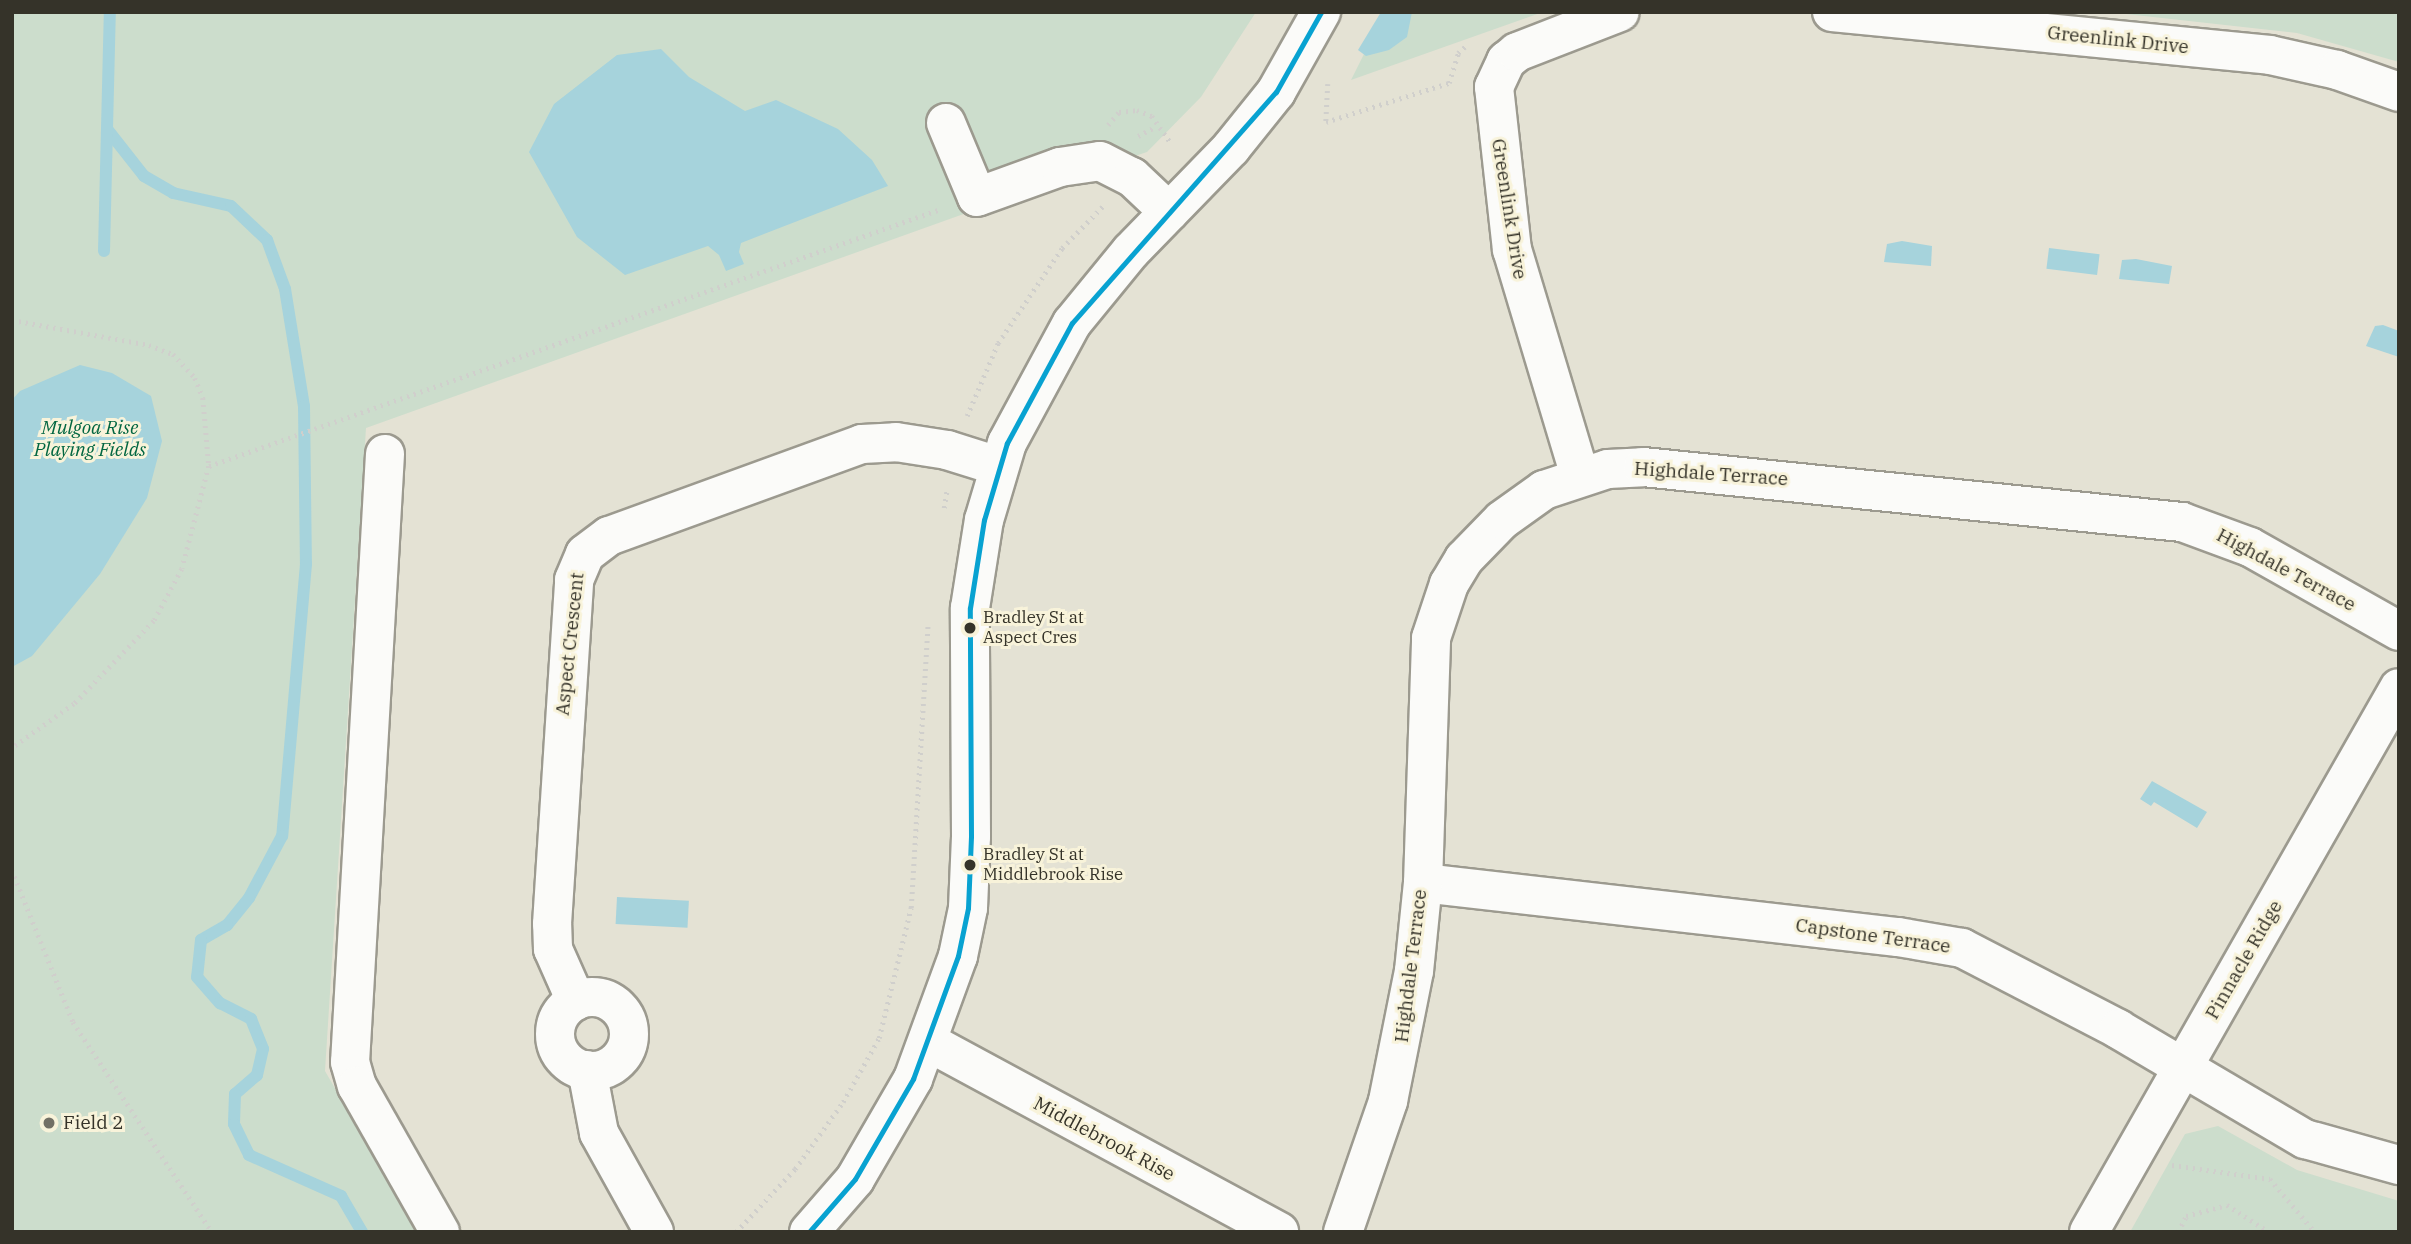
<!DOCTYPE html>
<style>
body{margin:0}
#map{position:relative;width:2411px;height:1244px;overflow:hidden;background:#e4e2d4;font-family:"IBM Plex Serif",serif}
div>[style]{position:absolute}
.green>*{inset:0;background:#cdc}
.water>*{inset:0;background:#a6d3dc;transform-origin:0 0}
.stream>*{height:12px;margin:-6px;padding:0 6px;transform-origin:6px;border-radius:6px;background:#a6d3dc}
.path>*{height:4.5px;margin-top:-2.25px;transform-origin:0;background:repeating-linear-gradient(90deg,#d0cfcc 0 2px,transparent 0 7px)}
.roads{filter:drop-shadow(2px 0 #9c9a8f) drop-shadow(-2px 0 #9c9a8f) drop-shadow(0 2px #9c9a8f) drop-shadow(0 -2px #9c9a8f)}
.minor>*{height:38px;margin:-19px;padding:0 19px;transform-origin:19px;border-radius:19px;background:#fbfbf9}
.minor>.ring{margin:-19px;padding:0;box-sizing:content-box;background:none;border:38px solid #fbfbf9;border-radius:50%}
.bus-1>*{height:5px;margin:-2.5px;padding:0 2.5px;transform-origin:2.5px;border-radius:2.5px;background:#08a2d1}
.dots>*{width:19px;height:19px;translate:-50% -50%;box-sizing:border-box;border:4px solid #f8f3da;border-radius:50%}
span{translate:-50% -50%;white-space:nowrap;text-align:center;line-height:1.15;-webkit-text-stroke:6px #f8f3da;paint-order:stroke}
.bus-label{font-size:17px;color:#353329}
.left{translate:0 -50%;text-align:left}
.street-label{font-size:19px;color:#353329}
.park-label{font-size:19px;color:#026641;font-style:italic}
.poi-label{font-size:19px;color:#353329}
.frame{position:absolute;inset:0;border:14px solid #353329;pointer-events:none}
</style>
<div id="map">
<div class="green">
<i style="clip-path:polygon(12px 12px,1256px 12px,1201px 97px,1147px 152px,1135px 156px,1108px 183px,1081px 172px,366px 428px,325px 1071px,418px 1232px,12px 1232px)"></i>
<i style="clip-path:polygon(1385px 12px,1543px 12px,1351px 80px)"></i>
<i style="clip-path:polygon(2108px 12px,2399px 12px,2399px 62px,2297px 33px)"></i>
<i style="clip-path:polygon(2218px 1126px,2297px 1170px,2399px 1201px,2399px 1232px,2130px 1232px,2185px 1134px)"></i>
</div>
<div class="water">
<i style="clip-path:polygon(1381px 12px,1412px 12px,1407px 37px,1389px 50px,1366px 56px,1358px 50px)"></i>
<i style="clip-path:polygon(661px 49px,689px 77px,745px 111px,776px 100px,838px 129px,872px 160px,888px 186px,741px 243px,739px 252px,744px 264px,726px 271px,719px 255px,708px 246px,625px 275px,577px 237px,529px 152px,554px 104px,617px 55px)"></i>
<i style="clip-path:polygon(1902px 241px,1932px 246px,1931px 266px,1884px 262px,1887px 244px)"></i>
<i style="left:2049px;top:248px;width:51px;height:21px;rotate:7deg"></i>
<i style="clip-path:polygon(2136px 259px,2172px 266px,2169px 284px,2119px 279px,2122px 260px)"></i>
<i style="clip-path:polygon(2383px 325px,2399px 331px,2399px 357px,2366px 346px,2375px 326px)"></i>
<i style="clip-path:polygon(80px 365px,112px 373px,151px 396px,162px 441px,147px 498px,100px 574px,32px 656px,12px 667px,12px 400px,20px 391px)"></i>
<i style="clip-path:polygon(2152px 781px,2207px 812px,2197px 828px,2154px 802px,2151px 806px,2140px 799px)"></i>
<i style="left:617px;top:897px;width:72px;height:27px;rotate:3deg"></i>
</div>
<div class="stream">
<i style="left:107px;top:129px;width:60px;rotate:51.8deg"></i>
<i style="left:144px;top:176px;width:34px;rotate:30deg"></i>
<i style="left:173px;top:193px;width:59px;rotate:12.6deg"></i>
<i style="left:231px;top:206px;width:50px;rotate:43.4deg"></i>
<i style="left:267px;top:240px;width:52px;rotate:69.8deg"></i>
<i style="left:285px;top:289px;width:119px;rotate:80.8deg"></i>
<i style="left:304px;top:406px;width:158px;rotate:89.3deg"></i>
<i style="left:306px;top:564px;width:273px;rotate:95deg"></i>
<i style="left:282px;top:836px;width:70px;rotate:118deg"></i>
<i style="left:249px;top:898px;width:35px;rotate:129deg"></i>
<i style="left:227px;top:925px;width:30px;rotate:150deg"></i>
<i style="left:201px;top:940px;width:37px;rotate:96deg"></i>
<i style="left:197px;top:977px;width:35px;rotate:49deg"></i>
<i style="left:220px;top:1003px;width:35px;rotate:27deg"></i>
<i style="left:251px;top:1019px;width:32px;rotate:68deg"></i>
<i style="left:263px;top:1049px;width:27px;rotate:103deg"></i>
<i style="left:257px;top:1075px;width:29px;rotate:139deg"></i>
<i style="left:235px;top:1094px;width:30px;rotate:92deg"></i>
<i style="left:234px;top:1124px;width:34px;rotate:64deg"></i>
<i style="left:249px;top:1155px;width:101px;rotate:24deg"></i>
<i style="left:341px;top:1196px;width:42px;rotate:59.7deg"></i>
<i style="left:104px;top:251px;width:239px;rotate:-88.6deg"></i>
</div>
<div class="path">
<i style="left:1328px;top:84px;width:38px;rotate:93deg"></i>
<i style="left:1326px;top:122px;width:129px;rotate:-17.6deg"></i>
<i style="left:1449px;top:83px;width:31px;rotate:-73deg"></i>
<i style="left:1458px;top:53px;width:13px;rotate:-42deg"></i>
<i style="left:1108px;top:125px;width:17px;rotate:-50deg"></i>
<i style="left:1119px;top:112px;width:18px;rotate:-6deg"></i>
<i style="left:1137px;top:110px;width:16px;rotate:22deg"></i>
<i style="left:1152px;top:116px;width:32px;rotate:55deg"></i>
<i style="left:1138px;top:136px;width:21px;rotate:-28deg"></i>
<i style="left:12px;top:320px;width:139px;rotate:10.3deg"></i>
<i style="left:149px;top:345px;width:26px;rotate:21deg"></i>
<i style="left:173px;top:354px;width:33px;rotate:47deg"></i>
<i style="left:195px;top:378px;width:22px;rotate:68deg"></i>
<i style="left:203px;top:398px;width:68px;rotate:85deg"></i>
<i style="left:209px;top:466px;width:106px;rotate:104.7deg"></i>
<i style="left:182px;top:569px;width:59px;rotate:118.3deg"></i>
<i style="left:154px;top:621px;width:115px;rotate:133.9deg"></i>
<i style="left:74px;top:704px;width:76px;rotate:144.6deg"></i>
<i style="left:967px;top:416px;width:79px;rotate:-67deg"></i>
<i style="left:998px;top:343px;width:115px;rotate:-56deg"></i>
<i style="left:1062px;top:248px;width:60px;rotate:-45.7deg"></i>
<i style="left:209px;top:466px;width:776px;rotate:-19.35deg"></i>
<i style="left:944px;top:508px;width:19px;rotate:-81deg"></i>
<i style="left:12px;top:870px;width:164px;rotate:68.1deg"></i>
<i style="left:73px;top:1022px;width:252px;rotate:56.5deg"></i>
<i style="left:2172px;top:1165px;width:99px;rotate:8.1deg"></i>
<i style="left:2270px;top:1179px;width:70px;rotate:49.7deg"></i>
<i style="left:736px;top:1232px;width:86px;rotate:-46.9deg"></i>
<i style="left:795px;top:1169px;width:82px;rotate:-54.4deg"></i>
<i style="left:843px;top:1102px;width:73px;rotate:-60.6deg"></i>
<i style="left:879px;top:1038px;width:134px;rotate:-76.2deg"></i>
<i style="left:911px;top:908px;width:285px;rotate:-86.6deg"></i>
<i style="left:2178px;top:1232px;width:18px;rotate:-63deg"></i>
<i style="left:2186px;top:1216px;width:42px;rotate:-15deg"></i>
<i style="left:2227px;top:1205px;width:50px;rotate:32.7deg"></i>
</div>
<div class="roads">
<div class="minor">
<i style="left:1832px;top:12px;width:440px;rotate:5.6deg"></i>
<i style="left:2270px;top:55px;width:69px;rotate:12.6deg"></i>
<i style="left:2337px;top:70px;width:66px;rotate:19.5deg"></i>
<i style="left:946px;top:123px;width:80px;rotate:67.3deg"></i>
<i style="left:977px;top:197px;width:88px;rotate:-19.9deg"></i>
<i style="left:1060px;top:167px;width:40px;rotate:-8.5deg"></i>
<i style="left:1100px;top:161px;width:36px;rotate:27deg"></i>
<i style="left:1132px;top:177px;width:51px;rotate:43.4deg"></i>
<i style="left:385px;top:454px;width:609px;rotate:93.29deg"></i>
<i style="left:350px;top:1062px;width:25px;rotate:74deg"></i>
<i style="left:357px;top:1086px;width:168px;rotate:60.4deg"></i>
<i style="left:1580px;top:476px;width:236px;rotate:-106.7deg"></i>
<i style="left:1512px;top:250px;width:164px;rotate:-96.3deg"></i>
<i style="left:1494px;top:87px;width:29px;rotate:-65deg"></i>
<i style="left:1506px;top:61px;width:14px;rotate:-39deg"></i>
<i style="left:1517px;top:52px;width:110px;rotate:-21.2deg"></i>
<i style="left:1423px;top:883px;width:478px;rotate:6.5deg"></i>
<i style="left:1898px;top:937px;width:65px;rotate:9.8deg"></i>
<i style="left:1962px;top:948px;width:176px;rotate:27.4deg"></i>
<i style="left:2118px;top:1029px;width:217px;rotate:30.5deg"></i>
<i style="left:2305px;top:1139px;width:98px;rotate:15.5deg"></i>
<i class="ring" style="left:555px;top:997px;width:36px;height:36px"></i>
<i style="left:576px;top:1001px;width:57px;rotate:-113.9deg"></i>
<i style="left:553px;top:949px;width:25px;rotate:-92deg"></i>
<i style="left:552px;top:924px;width:345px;rotate:-86.3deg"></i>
<i style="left:574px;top:580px;width:28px;rotate:-67deg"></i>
<i style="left:585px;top:554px;width:30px;rotate:-37deg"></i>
<i style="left:609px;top:536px;width:269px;rotate:-20deg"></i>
<i style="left:862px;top:444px;width:34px;rotate:-3deg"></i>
<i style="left:896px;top:442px;width:52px;rotate:8.9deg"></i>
<i style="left:947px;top:450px;width:53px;rotate:17.4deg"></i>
<i style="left:930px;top:1043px;width:397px;rotate:28.4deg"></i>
<i style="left:587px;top:1070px;width:64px;rotate:79.2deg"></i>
<i style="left:599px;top:1133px;width:113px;rotate:60.9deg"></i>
<i style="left:809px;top:1232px;width:70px;rotate:-49deg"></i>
<i style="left:855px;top:1179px;width:116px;rotate:-59.9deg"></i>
<i style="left:913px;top:1079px;width:131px;rotate:-69.9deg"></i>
<i style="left:958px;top:956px;width:49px;rotate:-78.2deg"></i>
<i style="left:968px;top:908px;width:72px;rotate:-87.6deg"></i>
<i style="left:971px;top:836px;width:228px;rotate:-90.3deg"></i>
<i style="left:970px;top:608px;width:89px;rotate:-81deg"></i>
<i style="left:984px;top:520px;width:80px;rotate:-73.4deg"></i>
<i style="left:1007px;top:443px;width:136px;rotate:-61.6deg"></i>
<i style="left:1072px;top:323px;width:93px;rotate:-50.7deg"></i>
<i style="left:1131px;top:251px;width:144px;rotate:-45.8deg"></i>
<i style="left:1231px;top:148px;width:72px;rotate:-51.2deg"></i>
<i style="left:1276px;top:92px;width:92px;rotate:-60.6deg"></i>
<i style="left:1343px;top:1232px;width:139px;rotate:-71deg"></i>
<i style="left:1388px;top:1101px;width:133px;rotate:-78.7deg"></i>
<i style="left:1414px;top:971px;width:88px;rotate:-84.2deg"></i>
<i style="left:1423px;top:883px;width:245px;rotate:-88.1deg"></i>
<i style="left:1431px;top:638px;width:57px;rotate:-71.6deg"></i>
<i style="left:1449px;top:584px;width:29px;rotate:-59deg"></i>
<i style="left:1464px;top:559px;width:54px;rotate:-45.7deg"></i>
<i style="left:1502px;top:520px;width:52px;rotate:-35.5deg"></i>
<i style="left:1544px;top:490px;width:67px;rotate:-18.2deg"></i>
<i style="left:1608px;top:469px;width:35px;rotate:-3deg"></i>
<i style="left:1643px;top:467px;width:542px;rotate:5.83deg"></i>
<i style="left:2182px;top:522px;width:72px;rotate:20.2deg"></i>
<i style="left:2250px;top:547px;width:171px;rotate:29.4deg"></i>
<i style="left:2089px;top:1232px;width:626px;rotate:-60.32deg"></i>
</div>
</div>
<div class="bus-1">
<i style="left:809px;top:1232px;width:70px;rotate:-49deg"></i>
<i style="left:855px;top:1179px;width:116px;rotate:-59.9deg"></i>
<i style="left:913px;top:1079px;width:131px;rotate:-69.9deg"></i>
<i style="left:958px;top:956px;width:49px;rotate:-78.2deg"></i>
<i style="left:968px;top:908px;width:72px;rotate:-87.6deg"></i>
<i style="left:971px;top:836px;width:228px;rotate:-90.3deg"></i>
<i style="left:970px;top:608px;width:89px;rotate:-81deg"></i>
<i style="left:984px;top:520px;width:80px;rotate:-73.4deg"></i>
<i style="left:1007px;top:443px;width:136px;rotate:-61.6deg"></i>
<i style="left:1072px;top:323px;width:308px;rotate:-48.6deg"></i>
<i style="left:1276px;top:92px;width:92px;rotate:-60.6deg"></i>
</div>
<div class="dots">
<i style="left:970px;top:628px;background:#353329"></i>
<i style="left:970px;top:865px;background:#353329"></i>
<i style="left:49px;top:1123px;background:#727065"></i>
</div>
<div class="bus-label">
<span class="left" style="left:983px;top:628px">Bradley St at<br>Aspect Cres</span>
<span class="left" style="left:983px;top:865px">Bradley St at<br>Middlebrook Rise</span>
</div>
<div class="street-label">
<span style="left:2118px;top:40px;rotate:6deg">Greenlink Drive</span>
<span style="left:1509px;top:209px;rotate:81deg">Greenlink Drive</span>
<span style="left:1711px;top:474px;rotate:4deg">Highdale Terrace</span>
<span style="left:2286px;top:570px;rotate:28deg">Highdale Terrace</span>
<span style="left:570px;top:644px;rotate:-84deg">Aspect Crescent</span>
<span style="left:1873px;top:936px;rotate:8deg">Capstone Terrace</span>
<span style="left:2244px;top:960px;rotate:-60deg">Pinnacle Ridge</span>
<span style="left:1411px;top:966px;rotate:-83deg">Highdale Terrace</span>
<span style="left:1104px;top:1139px;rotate:28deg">Middlebrook Rise</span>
</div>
<div class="park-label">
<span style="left:90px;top:439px">Mulgoa Rise<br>Playing Fields</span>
</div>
<div class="poi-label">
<span class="left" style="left:63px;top:1123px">Field 2</span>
</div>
<div class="frame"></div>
</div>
